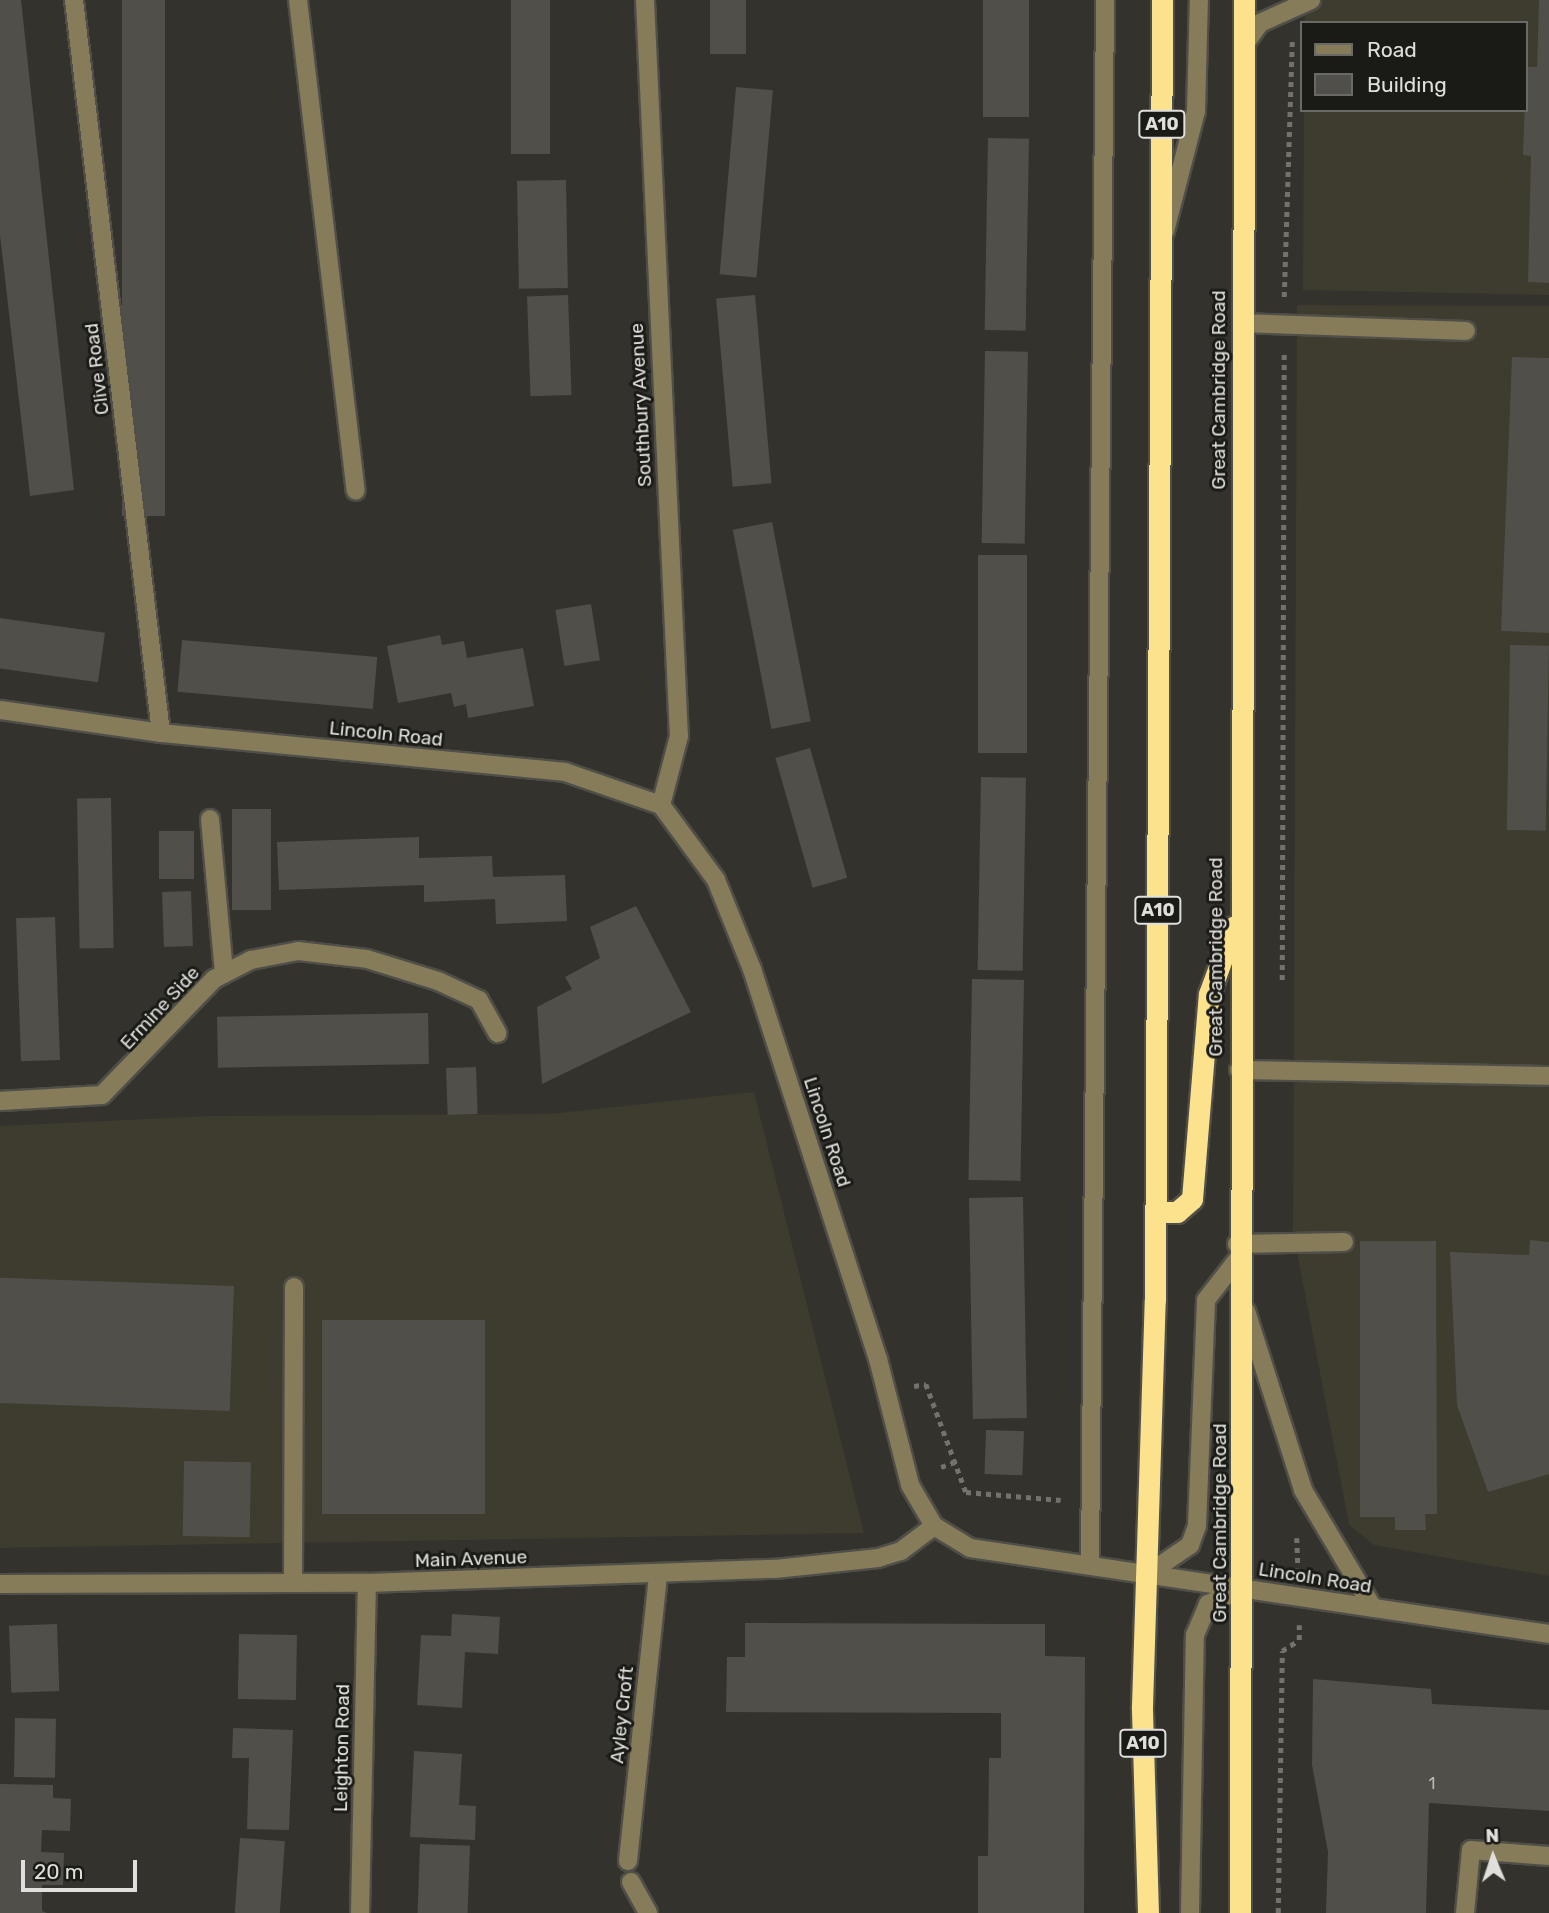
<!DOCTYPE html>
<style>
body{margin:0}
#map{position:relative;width:1549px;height:1913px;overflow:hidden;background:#33322c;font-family:Rubik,sans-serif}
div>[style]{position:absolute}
.built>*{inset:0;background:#3e3b2f}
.building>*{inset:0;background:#504f49;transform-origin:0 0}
.path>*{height:4.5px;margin-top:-2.25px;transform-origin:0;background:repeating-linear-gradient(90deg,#73726d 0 5px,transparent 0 10px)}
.roads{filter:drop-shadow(2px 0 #4f4e48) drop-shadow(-2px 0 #4f4e48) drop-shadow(0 2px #4f4e48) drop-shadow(0 -2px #4f4e48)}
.minor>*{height:18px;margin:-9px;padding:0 9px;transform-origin:9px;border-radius:9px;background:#867c5a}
.highway>*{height:21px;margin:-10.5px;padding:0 10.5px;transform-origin:10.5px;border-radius:10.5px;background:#fce28c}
span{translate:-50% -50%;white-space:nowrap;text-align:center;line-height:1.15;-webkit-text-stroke:6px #1a1a17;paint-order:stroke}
.number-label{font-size:16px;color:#bcbbb6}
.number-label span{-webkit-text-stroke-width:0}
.shield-label span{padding:2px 5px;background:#1a1a17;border:2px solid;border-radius:5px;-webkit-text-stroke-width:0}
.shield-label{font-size:18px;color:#e0dfdb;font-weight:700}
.street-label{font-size:19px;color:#e0dfdb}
.legend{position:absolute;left:1300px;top:21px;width:228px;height:91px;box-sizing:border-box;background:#1a1a17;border:2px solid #696965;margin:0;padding:9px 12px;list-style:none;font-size:21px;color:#e0dfdb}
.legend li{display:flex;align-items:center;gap:14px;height:35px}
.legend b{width:35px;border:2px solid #696965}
.north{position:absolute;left:1458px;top:1822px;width:70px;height:70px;-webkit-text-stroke:5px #1a1a17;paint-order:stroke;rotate:358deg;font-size:19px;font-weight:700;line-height:28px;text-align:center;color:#e0dfdb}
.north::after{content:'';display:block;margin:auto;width:24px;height:32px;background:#e0dfdb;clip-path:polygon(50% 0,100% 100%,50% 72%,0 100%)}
.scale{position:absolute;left:21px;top:1860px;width:116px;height:32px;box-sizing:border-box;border:4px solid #e0dfdb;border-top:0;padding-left:9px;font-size:21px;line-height:24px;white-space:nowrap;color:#e0dfdb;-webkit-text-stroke:5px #1a1a17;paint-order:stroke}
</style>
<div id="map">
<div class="built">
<i style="clip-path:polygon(1305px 0,1549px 0,1549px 295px,1303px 290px,1304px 110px,1526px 110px,1526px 23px,1305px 23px)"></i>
<i style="clip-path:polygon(1297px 305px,1549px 306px,1549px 1576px,1374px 1545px,1349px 1525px,1293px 1231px)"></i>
<i style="clip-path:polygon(754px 1092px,864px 1533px,0 1548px,0 1126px,210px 1116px,549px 1114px)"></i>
</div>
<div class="building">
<i style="clip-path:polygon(0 0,21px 0,74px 490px,30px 496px,0 235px)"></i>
<i style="left:122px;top:0;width:43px;height:516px"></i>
<i style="left:511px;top:0;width:39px;height:154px"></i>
<i style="left:710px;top:0;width:36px;height:54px"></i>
<i style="left:983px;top:0;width:46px;height:117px"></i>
<i style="clip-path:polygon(1539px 0,1549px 0,1549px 283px,1528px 282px,1531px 156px,1523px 155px,1526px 67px,1537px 67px)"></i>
<i style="left:736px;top:87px;width:37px;height:188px;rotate:5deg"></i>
<i style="left:988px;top:138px;width:41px;height:192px;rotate:1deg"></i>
<i style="left:566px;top:180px;width:108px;height:49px;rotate:89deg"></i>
<i style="left:568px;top:295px;width:100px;height:41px;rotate:88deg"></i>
<i style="left:755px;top:295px;width:189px;height:39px;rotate:85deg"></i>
<i style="left:985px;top:351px;width:43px;height:192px;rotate:1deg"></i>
<i style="clip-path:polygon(1512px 357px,1549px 358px,1549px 633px,1501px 631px)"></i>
<i style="left:772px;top:522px;width:203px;height:40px;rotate:79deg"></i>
<i style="left:978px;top:555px;width:49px;height:198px"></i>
<i style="left:591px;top:604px;width:57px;height:36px;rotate:81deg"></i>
<i style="left:0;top:618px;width:106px;height:50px;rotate:8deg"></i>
<i style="clip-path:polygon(440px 635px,442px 645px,464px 641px,467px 658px,523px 648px,534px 706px,468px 718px,466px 704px,454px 707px,451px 693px,398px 703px,387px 646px)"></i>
<i style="left:182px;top:640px;width:196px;height:52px;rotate:5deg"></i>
<i style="left:1510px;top:645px;width:39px;height:185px;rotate:1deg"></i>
<i style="left:810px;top:748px;width:135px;height:36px;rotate:74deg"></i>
<i style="left:981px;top:777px;width:45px;height:193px;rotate:1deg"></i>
<i style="left:111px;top:798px;width:150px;height:34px;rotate:89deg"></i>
<i style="left:232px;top:809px;width:39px;height:101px"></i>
<i style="left:159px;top:831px;width:35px;height:48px"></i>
<i style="clip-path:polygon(419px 837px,419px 858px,492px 856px,493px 877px,565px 875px,567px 921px,496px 924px,495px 899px,424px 902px,424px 885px,279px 890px,277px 842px)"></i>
<i style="left:191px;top:891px;width:55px;height:29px;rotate:88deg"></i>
<i style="clip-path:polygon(636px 906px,691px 1012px,542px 1084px,537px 1007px,572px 989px,565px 977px,600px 958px,590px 927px)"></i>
<i style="left:55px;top:917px;width:143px;height:39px;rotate:88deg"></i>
<i style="left:972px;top:979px;width:52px;height:201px;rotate:1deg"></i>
<i style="left:428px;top:1013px;width:51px;height:211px;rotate:89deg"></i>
<i style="left:476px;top:1067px;width:47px;height:30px;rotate:88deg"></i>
<i style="left:1023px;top:1197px;width:221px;height:54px;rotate:89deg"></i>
<i style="clip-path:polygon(1530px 1240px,1549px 1242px,1549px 1474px,1488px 1492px,1457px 1405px,1450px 1252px,1529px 1255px)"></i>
<i style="clip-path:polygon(1360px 1241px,1436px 1241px,1437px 1514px,1425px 1514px,1426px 1530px,1395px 1530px,1395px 1517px,1360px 1517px)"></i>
<i style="left:234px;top:1286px;width:125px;height:234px;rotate:92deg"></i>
<i style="left:485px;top:1320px;width:194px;height:163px;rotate:90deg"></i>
<i style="left:986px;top:1430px;width:38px;height:44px;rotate:2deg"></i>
<i style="left:184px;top:1461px;width:67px;height:75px;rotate:1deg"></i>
<i style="clip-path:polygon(452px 1614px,500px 1617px,498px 1654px,465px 1652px,462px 1708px,417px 1705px,421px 1635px,451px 1636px)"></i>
<i style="clip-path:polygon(745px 1623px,1045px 1624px,1045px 1656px,1085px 1657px,1084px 1913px,978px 1913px,978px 1856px,988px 1856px,989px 1758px,1001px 1758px,1001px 1713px,726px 1712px,727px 1657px,745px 1657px)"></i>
<i style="left:57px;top:1624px;width:67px;height:48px;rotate:88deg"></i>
<i style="left:239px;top:1634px;width:58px;height:65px;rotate:1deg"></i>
<i style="clip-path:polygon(1313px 1679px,1431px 1689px,1432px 1704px,1549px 1710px,1549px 1811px,1429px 1803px,1426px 1913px,1326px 1913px,1328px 1852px,1312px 1765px)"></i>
<i style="left:15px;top:1718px;width:41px;height:59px;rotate:1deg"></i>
<i style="clip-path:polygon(233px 1728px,293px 1730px,289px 1830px,247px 1829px,249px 1758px,232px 1758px)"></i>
<i style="clip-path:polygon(414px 1751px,462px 1754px,459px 1805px,476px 1806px,475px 1840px,410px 1837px)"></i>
<i style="clip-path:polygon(0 1784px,53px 1785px,53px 1798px,71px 1799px,70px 1831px,42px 1830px,41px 1852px,64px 1853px,63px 1885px,42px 1885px,42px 1911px,47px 1913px,0 1913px)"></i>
<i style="left:240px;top:1838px;width:45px;height:75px;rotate:4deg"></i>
<i style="left:420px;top:1844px;width:50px;height:69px;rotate:2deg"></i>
</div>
<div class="path">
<i style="left:1284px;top:297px;width:258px;rotate:-88.2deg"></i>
<i style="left:1282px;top:980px;width:629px;rotate:-89.82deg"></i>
<i style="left:914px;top:1386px;width:12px;rotate:-9deg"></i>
<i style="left:926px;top:1384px;width:115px;rotate:69.7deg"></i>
<i style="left:966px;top:1492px;width:95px;rotate:4.8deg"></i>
<i style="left:941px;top:1467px;width:15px;rotate:-20deg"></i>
<i style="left:1297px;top:1538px;width:30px;rotate:88deg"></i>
<i style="left:1278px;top:1913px;width:262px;rotate:-89.1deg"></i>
<i style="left:1282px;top:1651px;width:20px;rotate:-33deg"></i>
<i style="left:1299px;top:1640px;width:15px;rotate:-90deg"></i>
</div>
<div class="roads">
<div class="minor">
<i style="left:74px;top:0;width:738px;rotate:83.23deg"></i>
<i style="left:298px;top:0;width:494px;rotate:83.3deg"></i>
<i style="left:645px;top:0;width:737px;rotate:87.36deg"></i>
<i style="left:679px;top:736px;width:71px;rotate:104.6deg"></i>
<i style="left:1244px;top:45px;width:27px;rotate:-54deg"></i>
<i style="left:1260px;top:23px;width:56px;rotate:-24.3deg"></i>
<i style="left:1165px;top:231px;width:124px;rotate:-75.5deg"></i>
<i style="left:1196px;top:111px;width:111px;rotate:-88.5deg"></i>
<i style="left:1242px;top:323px;width:224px;rotate:2deg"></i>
<i style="left:0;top:710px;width:163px;rotate:8.1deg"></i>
<i style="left:161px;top:733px;width:406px;rotate:5.5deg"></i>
<i style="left:565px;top:772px;width:102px;rotate:19deg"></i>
<i style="left:661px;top:805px;width:93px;rotate:53.7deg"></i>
<i style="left:716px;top:880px;width:96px;rotate:68deg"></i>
<i style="left:752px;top:969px;width:410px;rotate:72.1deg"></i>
<i style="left:878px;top:1359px;width:130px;rotate:75.7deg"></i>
<i style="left:910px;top:1485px;width:48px;rotate:59.7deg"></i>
<i style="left:934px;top:1526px;width:42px;rotate:31.4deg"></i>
<i style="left:970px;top:1548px;width:585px;rotate:8.45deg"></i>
<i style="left:210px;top:819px;width:155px;rotate:84.8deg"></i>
<i style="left:1239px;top:1070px;width:310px;rotate:1.1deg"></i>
<i style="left:0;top:1101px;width:102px;rotate:-3.4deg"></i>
<i style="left:102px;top:1095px;width:161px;rotate:-46deg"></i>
<i style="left:214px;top:979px;width:42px;rotate:-27.2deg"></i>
<i style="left:251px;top:960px;width:48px;rotate:-10.8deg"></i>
<i style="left:298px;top:951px;width:69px;rotate:6.6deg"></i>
<i style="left:367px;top:959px;width:74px;rotate:17.2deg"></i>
<i style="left:438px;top:981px;width:45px;rotate:24.9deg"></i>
<i style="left:479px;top:1000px;width:38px;rotate:61deg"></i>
<i style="left:1237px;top:1244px;width:107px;rotate:-1.1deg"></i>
<i style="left:1246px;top:1311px;width:188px;rotate:72.3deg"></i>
<i style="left:1303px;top:1490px;width:137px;rotate:59.3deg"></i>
<i style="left:1090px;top:1564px;width:1564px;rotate:-89.45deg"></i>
<i style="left:1149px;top:1573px;width:50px;rotate:-34.3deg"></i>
<i style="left:1190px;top:1545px;width:20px;rotate:-70deg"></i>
<i style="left:1197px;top:1526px;width:226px;rotate:-87.7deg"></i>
<i style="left:1206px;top:1300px;width:51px;rotate:-52.2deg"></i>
<i style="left:293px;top:1581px;width:294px;rotate:-89.8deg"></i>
<i style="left:0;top:1584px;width:367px;rotate:-0.2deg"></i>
<i style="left:367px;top:1583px;width:408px;rotate:-2deg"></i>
<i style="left:775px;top:1569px;width:104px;rotate:-6.1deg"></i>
<i style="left:878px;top:1558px;width:24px;rotate:-17deg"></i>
<i style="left:901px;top:1551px;width:41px;rotate:-37.1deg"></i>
<i style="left:628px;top:1861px;width:289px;rotate:-84deg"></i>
<i style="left:631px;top:1882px;width:35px;rotate:61deg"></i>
<i style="left:360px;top:1913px;width:330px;rotate:-88.8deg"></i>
<i style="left:1190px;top:1913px;width:278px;rotate:-89deg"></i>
<i style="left:1195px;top:1635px;width:34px;rotate:-67deg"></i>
<i style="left:1208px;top:1604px;width:38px;rotate:-23deg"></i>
<i style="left:1465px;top:1913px;width:63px;rotate:-84.6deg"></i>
<i style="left:1471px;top:1850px;width:78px;rotate:4.4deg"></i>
</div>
<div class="highway">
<i style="left:1156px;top:1212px;width:21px"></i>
<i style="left:1177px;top:1212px;width:20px;rotate:-41deg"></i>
<i style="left:1192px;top:1199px;width:206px;rotate:-85.3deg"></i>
<i style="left:1209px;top:994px;width:72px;rotate:-69.8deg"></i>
<i style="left:1148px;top:1913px;width:207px;rotate:-91.7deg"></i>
<i style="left:1142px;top:1706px;width:406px;rotate:-88.2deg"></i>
<i style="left:1155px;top:1300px;width:1300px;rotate:-89.69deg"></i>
<i style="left:1240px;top:1913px;width:1913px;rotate:-89.88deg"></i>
</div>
</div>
<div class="number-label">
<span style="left:1432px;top:1784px">1</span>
</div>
<div class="shield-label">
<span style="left:1162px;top:124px">A10</span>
<span style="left:1158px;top:910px">A10</span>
<span style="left:1143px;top:1743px">A10</span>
</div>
<div class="street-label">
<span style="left:97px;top:369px;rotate:-97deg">Clive Road</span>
<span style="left:1219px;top:390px;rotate:-90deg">Great Cambridge Road</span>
<span style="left:641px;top:405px;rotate:-93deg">Southbury Avenue</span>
<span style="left:386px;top:734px;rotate:6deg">Lincoln Road</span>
<span style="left:1216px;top:957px;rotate:-90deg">Great Cambridge Road</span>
<span style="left:160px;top:1008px;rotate:-47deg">Ermine Side</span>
<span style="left:827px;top:1132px;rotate:72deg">Lincoln Road</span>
<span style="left:1220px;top:1523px;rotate:-90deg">Great Cambridge Road</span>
<span style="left:471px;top:1559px;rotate:-2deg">Main Avenue</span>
<span style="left:1315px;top:1578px;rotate:9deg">Lincoln Road</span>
<span style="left:622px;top:1715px;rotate:-84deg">Ayley Croft</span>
<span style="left:342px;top:1748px;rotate:-89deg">Leighton Road</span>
</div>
<ul class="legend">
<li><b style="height:9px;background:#867c5a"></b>Road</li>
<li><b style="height:19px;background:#504f49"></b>Building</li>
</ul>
<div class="north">N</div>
<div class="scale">20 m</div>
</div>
